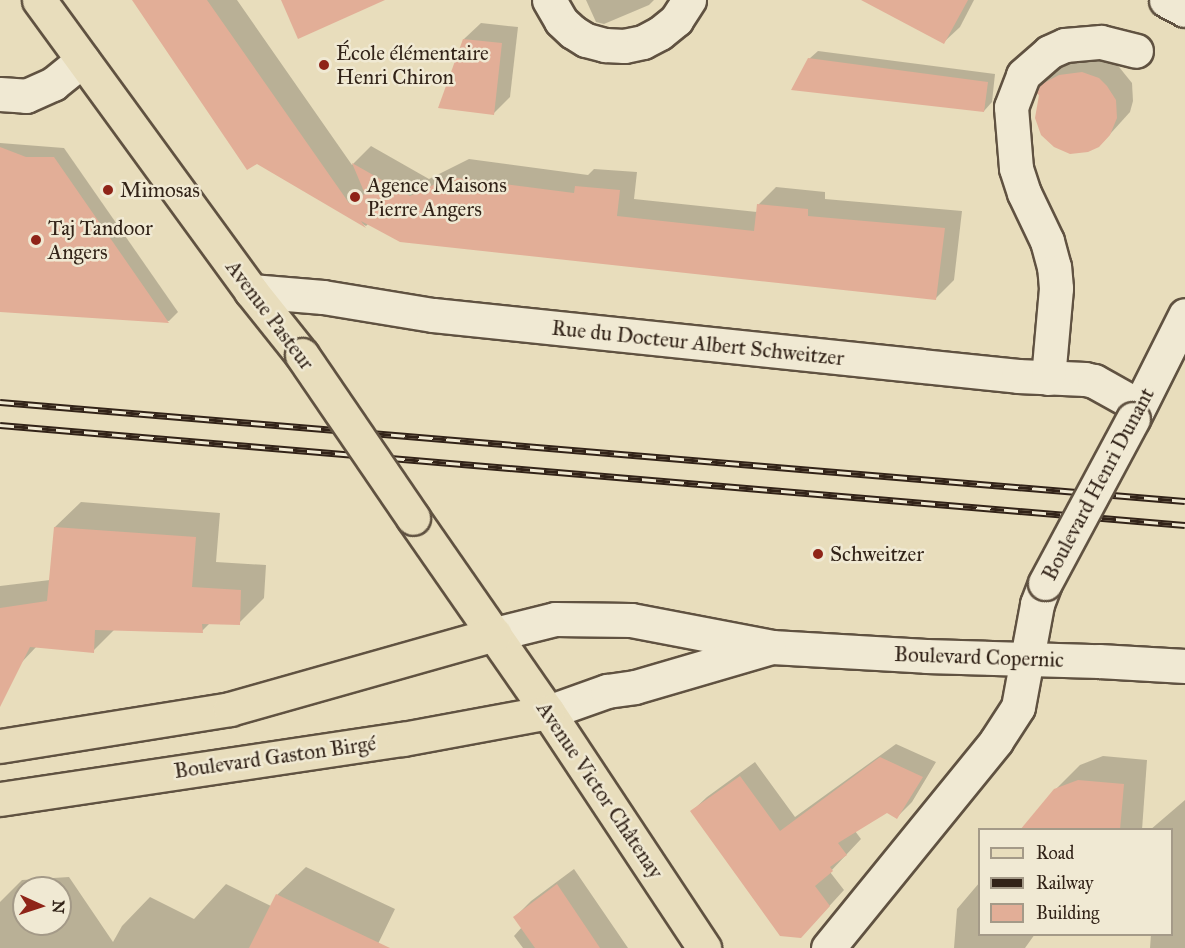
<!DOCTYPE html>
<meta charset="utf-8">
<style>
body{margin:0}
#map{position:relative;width:1185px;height:948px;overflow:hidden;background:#e8ddbc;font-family:"IM FELL Great Primer",serif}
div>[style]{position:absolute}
.shadow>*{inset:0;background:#0003}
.building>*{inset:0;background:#e2ae97}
.roads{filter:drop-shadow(2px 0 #605241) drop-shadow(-2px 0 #605241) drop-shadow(0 2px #605241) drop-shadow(0 -2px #605241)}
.minor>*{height:33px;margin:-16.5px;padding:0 16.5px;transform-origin:16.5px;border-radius:16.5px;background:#f0e9d3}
.major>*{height:33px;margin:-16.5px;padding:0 16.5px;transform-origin:16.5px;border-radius:16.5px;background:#e8ddbc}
.rail>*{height:7px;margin-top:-3.5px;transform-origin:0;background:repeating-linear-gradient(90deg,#f0e9d3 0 14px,#322318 0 28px);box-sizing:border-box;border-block:2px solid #322318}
.bridges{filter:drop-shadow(2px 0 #605241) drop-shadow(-2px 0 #605241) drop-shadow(0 2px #605241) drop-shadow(0 -2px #605241)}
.minor-bridge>*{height:33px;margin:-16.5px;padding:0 16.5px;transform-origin:16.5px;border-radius:16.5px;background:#f0e9d3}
.major-bridge>*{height:33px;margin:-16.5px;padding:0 16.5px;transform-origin:16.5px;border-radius:16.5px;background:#e8ddbc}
.dots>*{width:16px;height:16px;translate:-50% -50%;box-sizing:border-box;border:3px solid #f0e9d3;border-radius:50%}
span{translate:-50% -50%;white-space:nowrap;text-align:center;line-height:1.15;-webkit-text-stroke:5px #f0e9d3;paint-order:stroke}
.poi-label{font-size:21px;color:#322318}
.left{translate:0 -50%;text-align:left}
.street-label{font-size:21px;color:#322318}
.legend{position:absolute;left:978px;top:828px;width:195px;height:108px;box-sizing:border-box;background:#f0e9d3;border:2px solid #a49a88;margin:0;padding:8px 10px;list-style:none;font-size:18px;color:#322318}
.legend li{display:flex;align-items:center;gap:12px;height:30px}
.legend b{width:30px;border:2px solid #a49a88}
.north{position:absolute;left:12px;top:876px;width:60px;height:60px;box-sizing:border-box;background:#f0e9d3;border:2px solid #a49a88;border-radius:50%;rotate:93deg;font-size:16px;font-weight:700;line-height:24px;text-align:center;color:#322318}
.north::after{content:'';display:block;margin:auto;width:21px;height:27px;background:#8f2418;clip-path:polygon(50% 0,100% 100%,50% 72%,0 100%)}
</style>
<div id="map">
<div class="shadow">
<i style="clip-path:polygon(134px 0,237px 0,352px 165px,371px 146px,429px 179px,469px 159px,588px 175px,594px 169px,637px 172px,634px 199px,757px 212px,758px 205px,776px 187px,825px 192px,825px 199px,962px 211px,954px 280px,936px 298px,369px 223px,366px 226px,256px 162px)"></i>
<i style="clip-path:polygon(586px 0,654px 0,649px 5px,604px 24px,596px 22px)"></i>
<i style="clip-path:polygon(864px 0,974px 0,960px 27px,944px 42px)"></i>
<i style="clip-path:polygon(481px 23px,518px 27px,510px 97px,493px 114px,464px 39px)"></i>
<i style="clip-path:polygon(818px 51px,995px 74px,992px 102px,984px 111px,809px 59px)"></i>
<i style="clip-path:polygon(1099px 56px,1115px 62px,1132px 83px,1133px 101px,1130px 112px,1102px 143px,1040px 87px,1057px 70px,1082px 57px)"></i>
<i style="clip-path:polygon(0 143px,64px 148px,178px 312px,169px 321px,0 310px)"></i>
<i style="clip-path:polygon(81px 502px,220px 513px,216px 562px,266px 565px,264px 598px,239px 623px,210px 623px,202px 631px,115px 629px,93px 651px,37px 646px,21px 663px,0 666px,0 586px,50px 580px,55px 527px)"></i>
<i style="clip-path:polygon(896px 744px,936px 762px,912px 802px,897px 817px,887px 812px,855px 831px,861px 839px,830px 872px,844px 890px,801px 937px,692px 811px,707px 797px,755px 762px,795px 817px)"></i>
<i style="clip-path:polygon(1103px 756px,1147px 760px,1142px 830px,1029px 830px,1055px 790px,1080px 765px)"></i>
<i style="clip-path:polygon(1185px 800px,1185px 948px,1150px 948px,1151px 934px,1172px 934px,1172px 830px,1150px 830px)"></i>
<i style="clip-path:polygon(evenodd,306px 867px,395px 909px,376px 948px,0 948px,0 902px,22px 880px,69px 877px,113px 942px,122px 926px,150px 897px,194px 919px,226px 884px,271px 906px,277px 895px,306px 867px,24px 888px,60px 888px,60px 924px,24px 924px,24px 888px)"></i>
<i style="clip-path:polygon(574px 869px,628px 948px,523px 948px,514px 936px,522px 927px,515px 917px,531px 901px)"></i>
<i style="clip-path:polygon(980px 882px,980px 934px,1035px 934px,1025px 948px,954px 948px,957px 909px)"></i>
</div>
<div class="building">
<i style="clip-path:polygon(132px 0,207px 0,349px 203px,365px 194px,352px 163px,410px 196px,450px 177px,574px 193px,575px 186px,620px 190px,617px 216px,754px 231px,757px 204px,808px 209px,808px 216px,945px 228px,936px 300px,400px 242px,361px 221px,366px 228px,257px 164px,247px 170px)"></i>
<i style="clip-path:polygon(281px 0,385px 0,298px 39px)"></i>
<i style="clip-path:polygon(861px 0,968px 0,944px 44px)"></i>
<i style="clip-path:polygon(463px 39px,502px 43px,494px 115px,438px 108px)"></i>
<i style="clip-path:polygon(808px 58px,988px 82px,984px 112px,791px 90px)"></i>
<i style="clip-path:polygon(1082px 72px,1099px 78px,1107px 86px,1116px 100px,1117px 118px,1110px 135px,1099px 147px,1088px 152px,1070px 154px,1054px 147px,1041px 135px,1035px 118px,1039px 95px,1036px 93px,1040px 85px,1059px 75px)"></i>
<i style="clip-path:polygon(0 147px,26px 157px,54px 157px,169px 323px,0 312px)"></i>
<i style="clip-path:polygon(54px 527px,196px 537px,192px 587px,241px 590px,240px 625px,202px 624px,203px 633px,95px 630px,94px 653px,30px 647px,0 707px,0 608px,47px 601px)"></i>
<i style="clip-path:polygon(880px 757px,923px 777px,897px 819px,887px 813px,838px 843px,847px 855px,830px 867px,833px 871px,815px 886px,830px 906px,801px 938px,780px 936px,690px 811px,740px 776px,780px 831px)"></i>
<i style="clip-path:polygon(1078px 780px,1124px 784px,1120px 830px,1020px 830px,1054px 789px)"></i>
<i style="clip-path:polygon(557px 884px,600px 948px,535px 948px,513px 917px)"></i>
<i style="clip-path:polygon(276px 894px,390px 948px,249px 948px)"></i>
</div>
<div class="roads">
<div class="minor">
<i style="left:549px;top:0;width:24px;rotate:60deg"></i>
<i style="left:561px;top:21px;width:16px;rotate:43deg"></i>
<i style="left:573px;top:32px;width:15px;rotate:32deg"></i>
<i style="left:586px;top:40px;width:20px;rotate:15deg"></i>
<i style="left:605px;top:45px;width:19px;rotate:3deg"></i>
<i style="left:624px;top:46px;width:19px;rotate:-12deg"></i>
<i style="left:643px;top:42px;width:19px;rotate:-28deg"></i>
<i style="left:660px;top:33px;width:21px;rotate:-39deg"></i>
<i style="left:676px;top:20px;width:24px;rotate:-57deg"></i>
<i style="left:1166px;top:0;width:21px;rotate:28deg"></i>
<i style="left:0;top:94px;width:26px;rotate:4deg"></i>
<i style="left:26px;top:96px;width:30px;rotate:-24deg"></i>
<i style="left:53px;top:84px;width:38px;rotate:-39deg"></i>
<i style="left:251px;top:291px;width:72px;rotate:4.8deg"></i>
<i style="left:323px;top:297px;width:111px;rotate:9.3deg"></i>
<i style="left:433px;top:315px;width:588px;rotate:5.95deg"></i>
<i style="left:1018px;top:376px;width:67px;rotate:2.6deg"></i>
<i style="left:1085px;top:379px;width:9px;rotate:13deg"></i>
<i style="left:1094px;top:381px;width:51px;rotate:29.1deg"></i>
<i style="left:1048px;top:378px;width:90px;rotate:-84.9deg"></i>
<i style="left:1056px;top:288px;width:21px;rotate:-95deg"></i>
<i style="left:1054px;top:267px;width:27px;rotate:-105deg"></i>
<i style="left:1047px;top:241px;width:53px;rotate:-115.6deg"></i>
<i style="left:1024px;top:193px;width:26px;rotate:-108deg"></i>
<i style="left:1016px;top:168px;width:61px;rotate:-94.7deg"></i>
<i style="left:1011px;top:107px;width:34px;rotate:-69deg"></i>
<i style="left:1023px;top:75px;width:35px;rotate:-41deg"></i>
<i style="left:1049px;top:52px;width:17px;rotate:-24deg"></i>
<i style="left:1065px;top:45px;width:36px;rotate:-5deg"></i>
<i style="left:1101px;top:42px;width:36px;rotate:14deg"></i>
<i style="left:1133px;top:419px;width:116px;rotate:-63.4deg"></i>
<i style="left:495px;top:634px;width:62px;rotate:-14deg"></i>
<i style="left:555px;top:619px;width:76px;rotate:0.8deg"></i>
<i style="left:631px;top:620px;width:144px;rotate:10.8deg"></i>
<i style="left:772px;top:647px;width:154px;rotate:3.3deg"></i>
<i style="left:926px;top:656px;width:173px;rotate:1.7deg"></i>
<i style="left:1099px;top:661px;width:86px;rotate:3.3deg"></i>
<i style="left:548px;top:712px;width:63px;rotate:-19.6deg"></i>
<i style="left:607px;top:691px;width:28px;rotate:-8deg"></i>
<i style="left:635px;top:687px;width:139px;rotate:-16.3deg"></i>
<i style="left:828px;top:948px;width:267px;rotate:-50.9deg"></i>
<i style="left:996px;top:741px;width:40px;rotate:-57.1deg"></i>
<i style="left:1018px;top:707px;width:105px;rotate:-79.5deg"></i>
<i style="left:1037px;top:604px;width:22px;rotate:-69deg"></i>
</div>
<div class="major">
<i style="left:39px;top:0;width:360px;rotate:53.9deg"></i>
<i style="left:251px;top:291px;width:82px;rotate:51.4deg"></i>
<i style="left:413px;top:518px;width:236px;rotate:55.2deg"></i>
<i style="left:548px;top:712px;width:283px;rotate:56.5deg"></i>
<i style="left:0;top:746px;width:233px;rotate:-9.1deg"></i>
<i style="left:230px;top:709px;width:275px;rotate:-15.8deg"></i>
<i style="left:0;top:799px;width:407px;rotate:-8.5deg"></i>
<i style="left:403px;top:739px;width:147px;rotate:-10.5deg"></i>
</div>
</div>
<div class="rail">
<i style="left:0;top:402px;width:1189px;rotate:4.78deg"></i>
<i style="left:0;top:425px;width:1189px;rotate:4.82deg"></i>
</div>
<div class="bridges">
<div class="minor-bridge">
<i style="left:1045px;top:583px;width:186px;rotate:-61.8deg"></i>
</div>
<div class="major-bridge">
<i style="left:302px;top:355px;width:197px;rotate:55.7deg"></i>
</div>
</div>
<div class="dots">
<i style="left:324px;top:65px;background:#8f2418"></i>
<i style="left:108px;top:190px;background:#8f2418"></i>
<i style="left:355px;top:197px;background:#8f2418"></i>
<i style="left:36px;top:240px;background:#8f2418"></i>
<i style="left:818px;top:554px;background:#8f2418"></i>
</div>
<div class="poi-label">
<span class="left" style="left:336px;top:65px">École élémentaire<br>Henri Chiron</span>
<span class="left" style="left:367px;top:197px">Agence Maisons<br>Pierre Angers</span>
<span class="left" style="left:120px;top:190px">Mimosas</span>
<span class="left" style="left:48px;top:240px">Taj Tandoor<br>Angers</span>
<span class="left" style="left:830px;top:554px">Schweitzer</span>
</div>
<div class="street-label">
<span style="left:270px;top:315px;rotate:53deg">Avenue Pasteur</span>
<span style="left:698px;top:343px;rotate:6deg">Rue du Docteur Albert Schweitzer</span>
<span style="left:1098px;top:484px;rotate:-62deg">Boulevard Henri Dunant</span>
<span style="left:979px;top:657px;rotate:2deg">Boulevard Copernic</span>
<span style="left:275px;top:757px;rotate:-8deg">Boulevard Gaston Birgé</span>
<span style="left:600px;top:790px;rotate:56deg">Avenue Victor Châtenay</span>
</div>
<ul class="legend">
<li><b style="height:8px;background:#e8ddbc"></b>Road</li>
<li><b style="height:8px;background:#322318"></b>Railway</li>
<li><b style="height:16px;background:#e2ae97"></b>Building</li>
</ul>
<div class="north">N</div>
</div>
